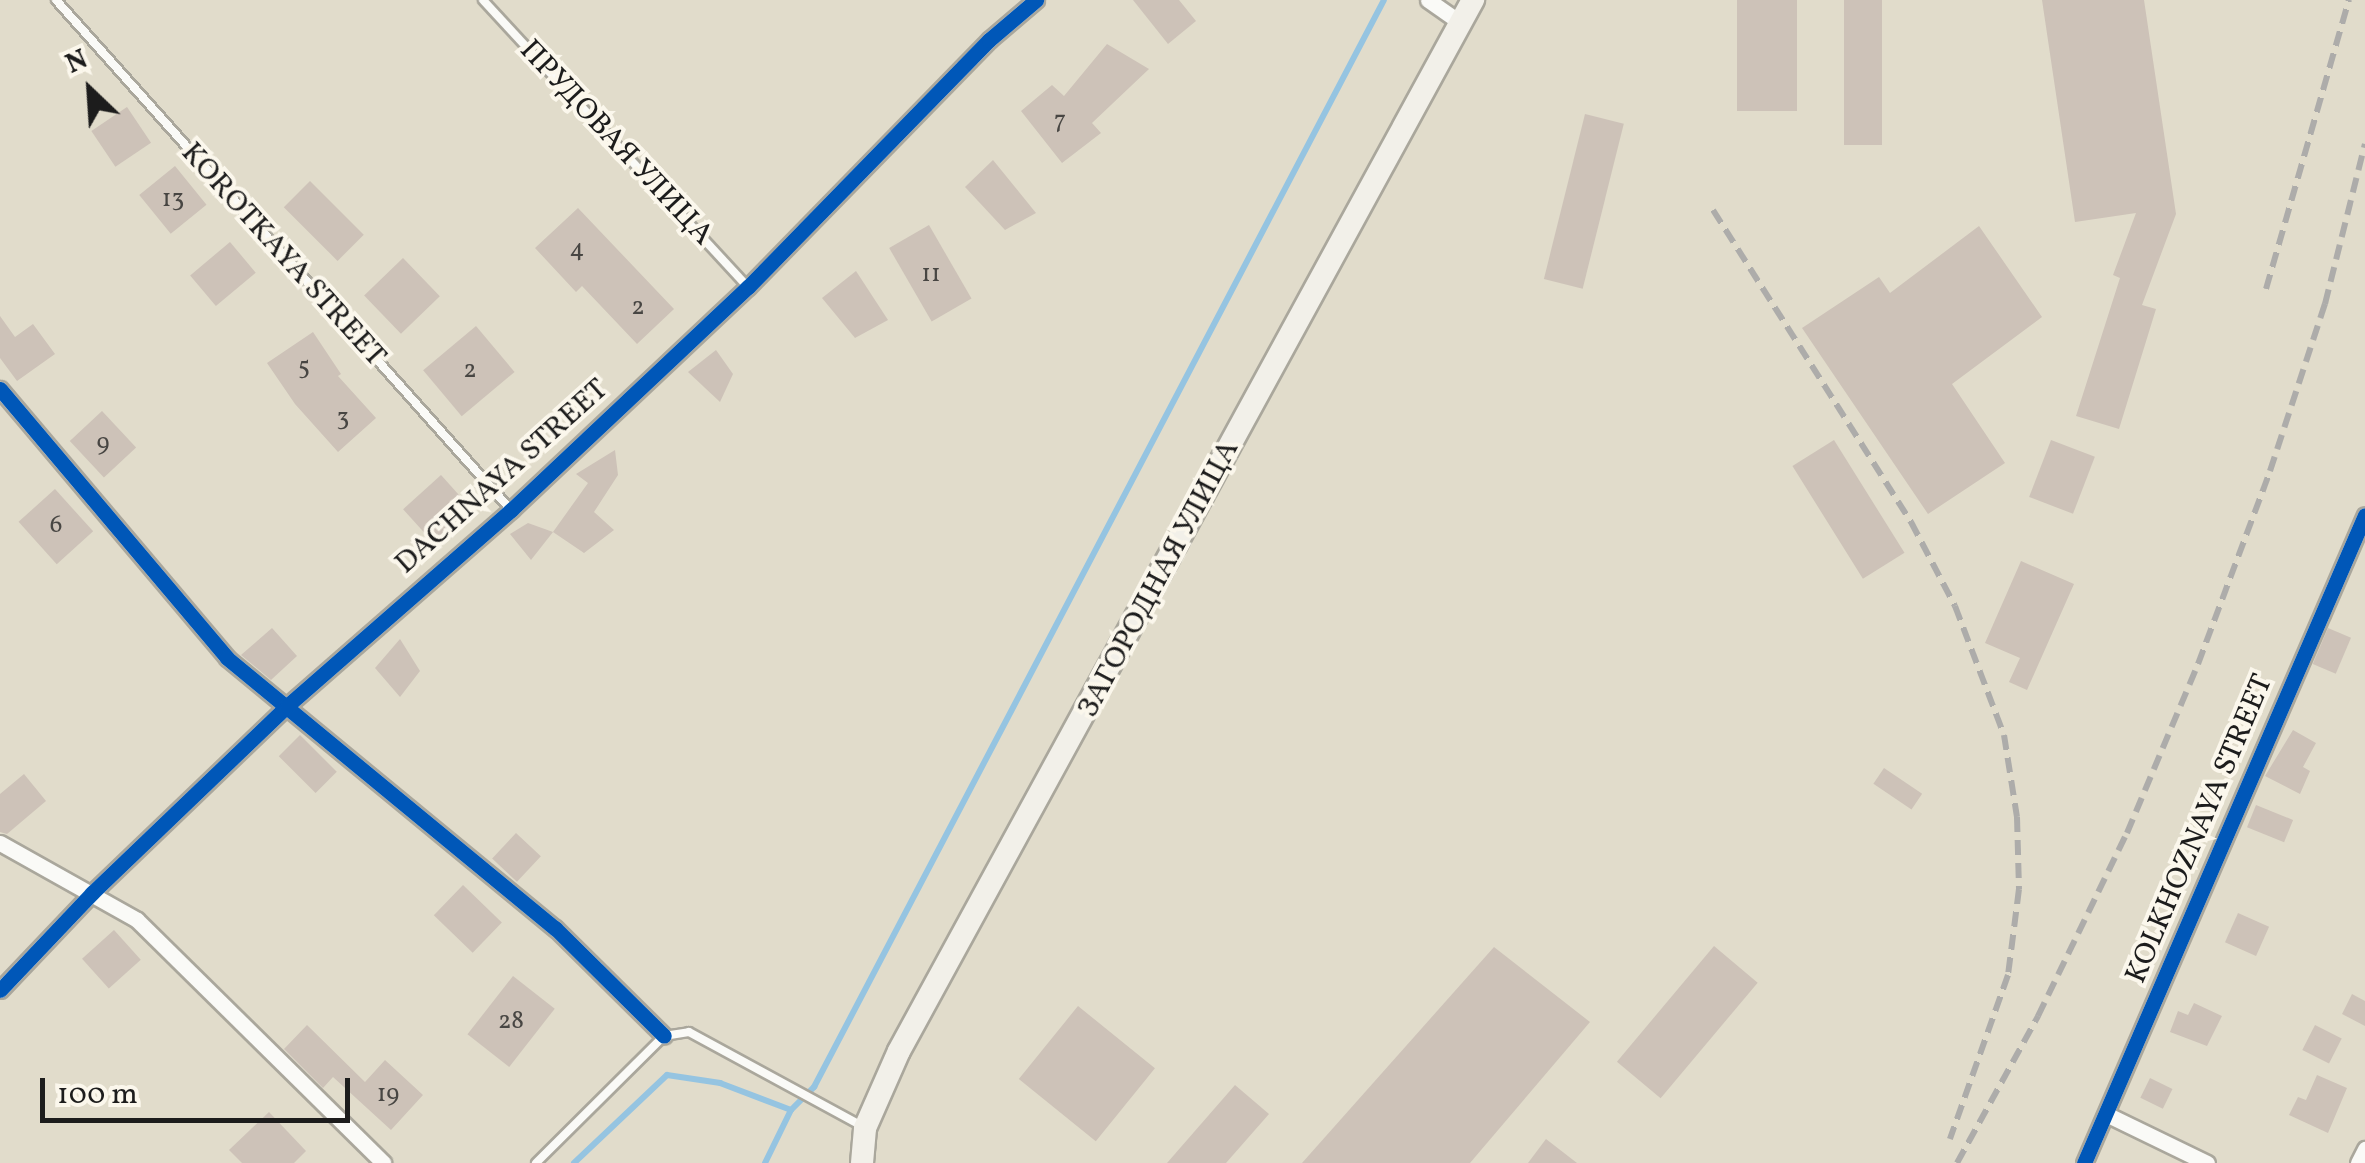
<!DOCTYPE html>
<meta charset="utf-8">
<style>
body{margin:0}
#map{position:relative;width:2365px;height:1163px;overflow:hidden;background:#e1dccb;font-family:Vollkorn,serif}
div>[style]{position:absolute}
.stream>*{height:6px;margin:-3px;padding:0 3px;transform-origin:3px;border-radius:3px;background:#95c4e1}
.building>*{inset:0;background:#cdc2b8;transform-origin:0 0}
.roads{filter:drop-shadow(2px 0 #aaa79c) drop-shadow(-2px 0 #aaa79c) drop-shadow(0 2px #aaa79c) drop-shadow(0 -2px #aaa79c)}
.service>*{height:8px;margin:-4px;padding:0 4px;transform-origin:4px;border-radius:4px;background:#fafaf7}
.minor>*{height:15px;margin:-7.5px;padding:0 7.5px;transform-origin:7.5px;border-radius:7.5px;background:#fafaf7}
.secondary>*{height:22px;margin:-11px;padding:0 11px;transform-origin:11px;border-radius:11px;background:#f2f0e9}
.rail>*{height:6px;margin-top:-3px;transform-origin:0;background:repeating-linear-gradient(90deg,#adacaa 0 15px,transparent 0 23px)}
.cycleway>*{height:15px;margin:-7.5px;padding:0 7.5px;transform-origin:7.5px;border-radius:7.5px;background:#0057b8}
span{translate:-50% -50%;white-space:nowrap;text-align:center;line-height:1.15;-webkit-text-stroke:8px #fbf7ec;paint-order:stroke}
.number-label{font-size:25px;color:#484643}
.number-label span{-webkit-text-stroke-width:0}
.street-label{font-size:30px;color:#1c1c1c}
.north{position:absolute;left:40px;top:40px;width:100px;height:100px;-webkit-text-stroke:8px #fbf7ec;paint-order:stroke;rotate:335deg;font-size:28px;font-weight:700;line-height:40px;text-align:center;color:#1c1c1c}
.north::after{content:'';display:block;margin:auto;width:35px;height:45px;background:#1c1c1c;clip-path:polygon(50% 0,100% 100%,50% 72%,0 100%)}
.scale{position:absolute;left:40px;top:1078px;width:310px;height:45px;box-sizing:border-box;border:5px solid #1c1c1c;border-top:0;padding-left:12px;font-size:30px;line-height:35px;white-space:nowrap;color:#1c1c1c;-webkit-text-stroke:8px #fbf7ec;paint-order:stroke}
</style>
<div id="map">
<div class="stream">
<i style="left:574px;top:1163px;width:128px;rotate:-43.4deg"></i>
<i style="left:667px;top:1075px;width:54px;rotate:8.6deg"></i>
<i style="left:720px;top:1083px;width:76px;rotate:20.8deg"></i>
<i style="left:765px;top:1163px;width:59px;rotate:-63.9deg"></i>
<i style="left:791px;top:1110px;width:33px;rotate:-45deg"></i>
<i style="left:814px;top:1087px;width:1227px;rotate:-62.33deg"></i>
</div>
<div class="building">
<i style="clip-path:polygon(1133px 0,1179px 0,1196px 21px,1168px 44px)"></i>
<i style="left:1737px;top:0;width:60px;height:111px"></i>
<i style="left:1844px;top:0;width:38px;height:145px"></i>
<i style="clip-path:polygon(2042px 0,2144px 0,2176px 214px,2142px 305px,2156px 309px,2119px 429px,2076px 416px,2120px 278px,2113px 275px,2136px 213px,2075px 222px)"></i>
<i style="clip-path:polygon(1107px 44px,1149px 69px,1092px 123px,1101px 133px,1062px 163px,1021px 111px,1052px 85px,1064px 96px)"></i>
<i style="left:127px;top:107px;width:43px;height:43px;rotate:56deg"></i>
<i style="left:1585px;top:114px;width:40px;height:170px;rotate:14deg"></i>
<i style="clip-path:polygon(993px 160px,1036px 213px,1005px 230px,965px 187px)"></i>
<i style="left:175px;top:166px;width:50px;height:46px;rotate:51deg"></i>
<i style="left:310px;top:181px;width:76px;height:37px;rotate:45deg"></i>
<i style="clip-path:polygon(578px 208px,674px 309px,637px 344px,582px 286px,576px 292px,535px 248px)"></i>
<i style="left:929px;top:225px;width:85px;height:46px;rotate:60deg"></i>
<i style="clip-path:polygon(1979px 226px,2042px 317px,1952px 384px,2005px 463px,1928px 514px,1802px 328px,1879px 277px,1890px 293px)"></i>
<i style="left:230px;top:242px;width:40px;height:52px;rotate:50deg"></i>
<i style="left:403px;top:258px;width:53px;height:54px;rotate:46deg"></i>
<i style="clip-path:polygon(856px 271px,888px 320px,855px 338px,822px 298px)"></i>
<i style="clip-path:polygon(0 316px,15px 337px,33px 324px,55px 354px,17px 381px,0 358px)"></i>
<i style="left:476px;top:326px;width:60px;height:69px;rotate:50deg"></i>
<i style="clip-path:polygon(313px 332px,341px 374px,338px 376px,376px 418px,338px 452px,295px 404px,267px 363px)"></i>
<i style="clip-path:polygon(716px 350px,733px 374px,720px 402px,688px 372px)"></i>
<i style="left:102px;top:411px;width:50px;height:44px;rotate:47deg"></i>
<i style="left:1834px;top:440px;width:133px;height:49px;rotate:58deg"></i>
<i style="left:2051px;top:440px;width:47px;height:61px;rotate:21deg"></i>
<i style="clip-path:polygon(615px 450px,618px 475px,594px 512px,614px 530px,584px 553px,553px 532px,588px 483px,576px 474px)"></i>
<i style="left:441px;top:475px;width:45px;height:51px;rotate:48deg"></i>
<i style="left:55px;top:489px;width:57px;height:49px;rotate:48deg"></i>
<i style="clip-path:polygon(528px 523px,553px 532px,531px 560px,510px 534px)"></i>
<i style="clip-path:polygon(2021px 561px,2074px 584px,2027px 690px,2009px 682px,2020px 658px,1985px 643px)"></i>
<i style="clip-path:polygon(272px 628px,297px 656px,271px 680px,241px 655px)"></i>
<i style="left:2328px;top:628px;width:25px;height:39px;rotate:23deg"></i>
<i style="clip-path:polygon(400px 639px,420px 671px,400px 697px,375px 668px)"></i>
<i style="clip-path:polygon(2293px 730px,2316px 743px,2303px 767px,2310px 771px,2300px 794px,2265px 776px)"></i>
<i style="left:300px;top:735px;width:52px;height:30px;rotate:45deg"></i>
<i style="left:1884px;top:768px;width:46px;height:19px;rotate:34deg"></i>
<i style="clip-path:polygon(24px 774px,46px 801px,7px 834px,0 832px,0 794px)"></i>
<i style="left:2256px;top:805px;width:40px;height:24px;rotate:22deg"></i>
<i style="left:516px;top:833px;width:34px;height:35px;rotate:43deg"></i>
<i style="left:463px;top:885px;width:54px;height:42px;rotate:44deg"></i>
<i style="left:2238px;top:913px;width:34px;height:32px;rotate:24deg"></i>
<i style="left:114px;top:930px;width:40px;height:43px;rotate:48deg"></i>
<i style="left:1714px;top:946px;width:57px;height:151px;rotate:40deg"></i>
<i style="clip-path:polygon(1494px 947px,1590px 1022px,1470px 1163px,1302px 1163px)"></i>
<i style="left:513px;top:976px;width:53px;height:74px;rotate:38deg"></i>
<i style="clip-path:polygon(2352px 994px,2365px 1001px,2365px 1026px,2342px 1014px)"></i>
<i style="clip-path:polygon(2194px 1003px,2222px 1016px,2207px 1046px,2170px 1032px,2178px 1011px,2188px 1015px)"></i>
<i style="left:1078px;top:1006px;width:99px;height:94px;rotate:39deg"></i>
<i style="clip-path:polygon(307px 1025px,365px 1082px,385px 1060px,423px 1095px,391px 1130px,333px 1077px,323px 1088px,284px 1049px)"></i>
<i style="left:2315px;top:1025px;width:30px;height:28px;rotate:27deg"></i>
<i style="clip-path:polygon(2317px 1075px,2347px 1088px,2328px 1133px,2289px 1115px,2298px 1097px,2306px 1100px)"></i>
<i style="left:2150px;top:1078px;width:25px;height:22px;rotate:26deg"></i>
<i style="clip-path:polygon(1235px 1085px,1269px 1114px,1226px 1163px,1167px 1163px)"></i>
<i style="clip-path:polygon(269px 1112px,306px 1151px,294px 1163px,242px 1163px,229px 1150px)"></i>
<i style="clip-path:polygon(1546px 1139px,1577px 1163px,1528px 1163px)"></i>
</div>
<div class="roads">
<div class="service">
<i style="left:56px;top:0;width:683px;rotate:48.26deg"></i>
<i style="left:483px;top:0;width:391px;rotate:47.3deg"></i>
<i style="left:536px;top:1163px;width:180px;rotate:-44.8deg"></i>
<i style="left:664px;top:1036px;width:25px;rotate:-9deg"></i>
<i style="left:689px;top:1032px;width:199px;rotate:28.5deg"></i>
</div>
<div class="minor">
<i style="left:1428px;top:0;width:39px;rotate:35deg"></i>
<i style="left:0;top:389px;width:352px;rotate:49.8deg"></i>
<i style="left:227px;top:658px;width:425px;rotate:39.5deg"></i>
<i style="left:555px;top:928px;width:153px;rotate:44.7deg"></i>
<i style="left:0;top:843px;width:157px;rotate:29.3deg"></i>
<i style="left:137px;top:920px;width:346px;rotate:44.6deg"></i>
<i style="left:0;top:990px;width:134px;rotate:-46.5deg"></i>
<i style="left:92px;top:893px;width:270px;rotate:-43.8deg"></i>
<i style="left:287px;top:706px;width:298px;rotate:-41.2deg"></i>
<i style="left:511px;top:510px;width:325px;rotate:-43.3deg"></i>
<i style="left:748px;top:287px;width:345px;rotate:-45.7deg"></i>
<i style="left:989px;top:40px;width:62px;rotate:-40.4deg"></i>
<i style="left:2108px;top:1115px;width:110px;rotate:25.9deg"></i>
<i style="left:2084px;top:1163px;width:706px;rotate:-66.56deg"></i>
<i style="left:2358px;top:1163px;width:16px;rotate:-63deg"></i>
</div>
<div class="secondary">
<i style="left:862px;top:1163px;width:35px;rotate:-85deg"></i>
<i style="left:865px;top:1128px;width:84px;rotate:-66.2deg"></i>
<i style="left:899px;top:1051px;width:1198px;rotate:-61.36deg"></i>
</div>
</div>
<div class="rail">
<i style="left:1713px;top:210px;width:370px;rotate:57.6deg"></i>
<i style="left:1911px;top:522px;width:95px;rotate:62.4deg"></i>
<i style="left:1955px;top:606px;width:138px;rotate:69.2deg"></i>
<i style="left:2004px;top:735px;width:83px;rotate:81deg"></i>
<i style="left:2017px;top:817px;width:72px;rotate:88.4deg"></i>
<i style="left:2019px;top:889px;width:87px;rotate:97.3deg"></i>
<i style="left:2008px;top:975px;width:174px;rotate:109.5deg"></i>
<i style="left:2266px;top:289px;width:301px;rotate:-74deg"></i>
<i style="left:1957px;top:1163px;width:168px;rotate:-61.1deg"></i>
<i style="left:2038px;top:1016px;width:203px;rotate:-64.1deg"></i>
<i style="left:2127px;top:833px;width:183px;rotate:-67.2deg"></i>
<i style="left:2198px;top:664px;width:206px;rotate:-69.5deg"></i>
<i style="left:2270px;top:471px;width:176px;rotate:-71.8deg"></i>
<i style="left:2325px;top:304px;width:165px;rotate:-76deg"></i>
</div>
<div class="cycleway">
<i style="left:0;top:389px;width:352px;rotate:49.8deg"></i>
<i style="left:227px;top:658px;width:425px;rotate:39.5deg"></i>
<i style="left:555px;top:928px;width:153px;rotate:44.7deg"></i>
<i style="left:0;top:990px;width:134px;rotate:-46.5deg"></i>
<i style="left:92px;top:893px;width:270px;rotate:-43.8deg"></i>
<i style="left:287px;top:706px;width:298px;rotate:-41.2deg"></i>
<i style="left:511px;top:510px;width:325px;rotate:-43.3deg"></i>
<i style="left:748px;top:287px;width:345px;rotate:-45.7deg"></i>
<i style="left:989px;top:40px;width:62px;rotate:-40.4deg"></i>
<i style="left:2084px;top:1163px;width:706px;rotate:-66.56deg"></i>
</div>
<div class="number-label">
<span style="left:1060px;top:122px">7</span>
<span style="left:173px;top:200px">13</span>
<span style="left:577px;top:250px">4</span>
<span style="left:931px;top:275px">11</span>
<span style="left:638px;top:308px">2</span>
<span style="left:304px;top:368px">5</span>
<span style="left:470px;top:371px">2</span>
<span style="left:343px;top:419px">3</span>
<span style="left:103px;top:444px">9</span>
<span style="left:56px;top:526px">6</span>
<span style="left:511px;top:1022px">28</span>
<span style="left:388px;top:1095px">19</span>
</div>
<div class="street-label">
<span style="left:616px;top:143px;rotate:47deg">ПРУДОВАЯ УЛИЦА</span>
<span style="left:283px;top:255px;rotate:48deg">KOROTKAYA STREET</span>
<span style="left:502px;top:477px;rotate:-42deg">DACHNAYA STREET</span>
<span style="left:1159px;top:579px;rotate:-62deg">ЗАГОРОДНАЯ УЛИЦА</span>
<span style="left:2200px;top:829px;rotate:-67deg">KOLKHOZNAYA STREET</span>
</div>
<div class="north">N</div>
<div class="scale">100 m</div>
</div>
